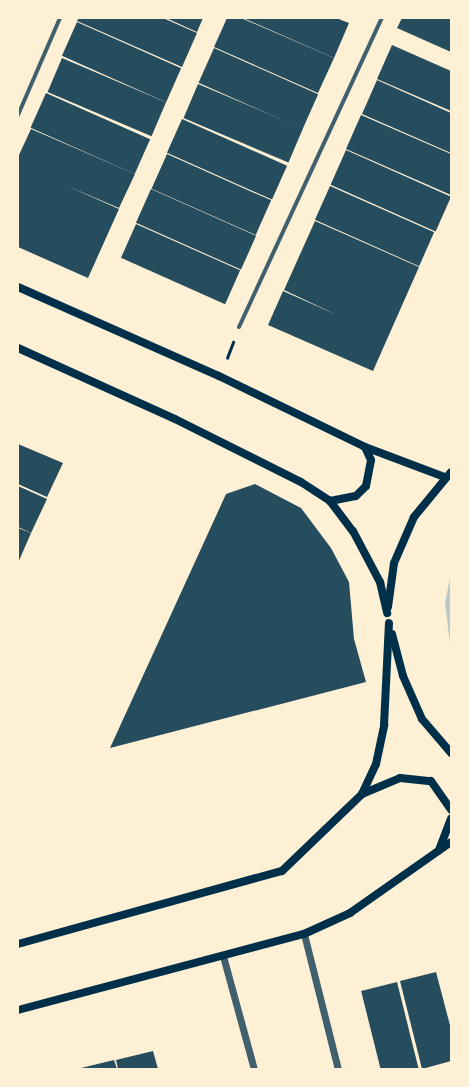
<!DOCTYPE html>
<style>
body{margin:0}
#map{position:relative;width:469px;height:1087px;overflow:hidden;background:#fdf0d5;font-family:"Archivo Narrow",sans-serif}
div>[style]{position:absolute}
.green>*{inset:0;background:#b9caca}
.building>*{inset:0;background:#264d5e;transform-origin:0 0}
.path>*{height:2.5px;margin:-1.25px;padding:0 1.25px;transform-origin:1.25px;border-radius:1.25px;background:#003049}
.minor>*{height:4px;margin:-2px;padding:0 2px;transform-origin:2px;border-radius:2px;background:#3f606c}
.tertiary>*{height:7px;margin:-3.5px;padding:0 3.5px;transform-origin:3.5px;border-radius:3.5px;background:#3f606c}
.secondary>*{height:8px;margin:-4px;padding:0 4px;transform-origin:4px;border-radius:4px;background:#003049}
span{translate:-50% -50%;white-space:nowrap;text-align:center;line-height:1.15;-webkit-text-stroke:4px #fdf0d5;paint-order:stroke}
.frame{position:absolute;inset:0;border:19px solid #fdf0d5;pointer-events:none}
</style>
<div id="map">
<div class="green">
<i style="clip-path:polygon(451px 573px,451px 652px,445px 603px)"></i>
</div>
<div class="building">
<i style="clip-path:polygon(79px 18px,163px 18px,197px 33px,182px 67px,77px 21px)"></i>
<i style="clip-path:polygon(166px 18px,203px 18px,197px 32px)"></i>
<i style="clip-path:polygon(227px 18px,241px 18px,334px 58px,318px 93px,214px 47px)"></i>
<i style="clip-path:polygon(243px 18px,336px 18px,349px 23px,334px 58px)"></i>
<i style="clip-path:polygon(402px 18px,451px 18px,451px 52px,397px 28px)"></i>
<i style="left:77px;top:22px;width:114px;height:37px;rotate:24deg"></i>
<i style="clip-path:polygon(392px 45px,451px 71px,451px 111px,377px 79px)"></i>
<i style="left:214px;top:48px;width:114px;height:38px;rotate:24deg"></i>
<i style="left:62px;top:58px;width:113px;height:37px;rotate:23deg"></i>
<i style="clip-path:polygon(377px 80px,451px 113px,451px 153px,362px 114px)"></i>
<i style="left:198px;top:84px;width:114px;height:37px;rotate:23deg"></i>
<i style="left:46px;top:93px;width:114px;height:38px;rotate:24deg"></i>
<i style="clip-path:polygon(361px 115px,451px 154px,451px 195px,346px 149px)"></i>
<i style="left:182px;top:119px;width:115px;height:37px;rotate:24deg"></i>
<i style="clip-path:polygon(31px 129px,135px 174px,119px 208px,65px 185px,119px 209px,88px 278px,18px 247px,18px 157px)"></i>
<i style="left:346px;top:150px;width:115px;height:38px;rotate:24deg"></i>
<i style="left:167px;top:154px;width:114px;height:38px;rotate:24deg"></i>
<i style="left:330px;top:186px;width:114px;height:37px;rotate:24deg"></i>
<i style="left:151px;top:189px;width:115px;height:37px;rotate:24deg"></i>
<i style="clip-path:polygon(315px 221px,419px 267px,373px 371px,268px 325px,283px 291px,337px 315px,284px 290px)"></i>
<i style="left:136px;top:224px;width:114px;height:37px;rotate:24deg"></i>
<i style="clip-path:polygon(18px 444px,63px 463px,47px 497px,18px 484px)"></i>
<i style="clip-path:polygon(255px 484px,301px 508px,331px 548px,349px 582px,354px 639px,366px 682px,110px 748px,226px 494px)"></i>
<i style="clip-path:polygon(18px 486px,47px 499px,31px 533px,18px 527px)"></i>
<i style="clip-path:polygon(18px 528px,31px 533px,18px 563px)"></i>
<i style="clip-path:polygon(436px 972px,451px 1029px,451px 1061px,422px 1069px,400px 981px)"></i>
<i style="left:397px;top:982px;width:90px;height:37px;rotate:76deg"></i>
<i style="clip-path:polygon(153px 1051px,158px 1069px,118px 1069px,116px 1060px)"></i>
<i style="clip-path:polygon(114px 1060px,117px 1069px,82px 1069px,81px 1068px)"></i>
</div>
<div class="path">
<i style="left:227px;top:358px;width:17px;rotate:-69deg"></i>
</div>
<div class="minor">
<i style="left:18px;top:115px;width:106px;rotate:-66.6deg"></i>
<i style="left:239px;top:327px;width:340px;rotate:-65.2deg"></i>
</div>
<div class="tertiary">
<i style="left:304px;top:934px;width:139px;rotate:75.9deg"></i>
<i style="left:223px;top:956px;width:117px;rotate:74.7deg"></i>
</div>
<div class="secondary">
<i style="left:18px;top:287px;width:220px;rotate:23.9deg"></i>
<i style="left:219px;top:376px;width:162px;rotate:25.9deg"></i>
<i style="left:365px;top:447px;width:85px;rotate:20.6deg"></i>
<i style="left:18px;top:348px;width:172px;rotate:24.3deg"></i>
<i style="left:175px;top:419px;width:141px;rotate:26.6deg"></i>
<i style="left:301px;top:482px;width:35px;rotate:33deg"></i>
<i style="left:330px;top:501px;width:38px;rotate:53deg"></i>
<i style="left:353px;top:531px;width:58px;rotate:62.1deg"></i>
<i style="left:380px;top:582px;width:32px;rotate:77deg"></i>
<i style="left:330px;top:501px;width:26px;rotate:-11deg"></i>
<i style="left:356px;top:496px;width:14px;rotate:-45deg"></i>
<i style="left:366px;top:486px;width:26px;rotate:-79deg"></i>
<i style="left:371px;top:460px;width:14px;rotate:-115deg"></i>
<i style="left:388px;top:607px;width:44px;rotate:-82.2deg"></i>
<i style="left:394px;top:563px;width:50px;rotate:-66.5deg"></i>
<i style="left:414px;top:517px;width:58px;rotate:-50.6deg"></i>
<i style="left:392px;top:634px;width:43px;rotate:75.3deg"></i>
<i style="left:403px;top:676px;width:47px;rotate:66.2deg"></i>
<i style="left:422px;top:719px;width:45px;rotate:49.5deg"></i>
<i style="left:362px;top:794px;width:41px;rotate:-22.8deg"></i>
<i style="left:400px;top:778px;width:31px;rotate:6deg"></i>
<i style="left:431px;top:781px;width:35px;rotate:55deg"></i>
<i style="left:439px;top:850px;width:34px;rotate:-69deg"></i>
<i style="left:18px;top:944px;width:274px;rotate:-15.5deg"></i>
<i style="left:282px;top:871px;width:111px;rotate:-43.9deg"></i>
<i style="left:362px;top:794px;width:33px;rotate:-65deg"></i>
<i style="left:376px;top:764px;width:40px;rotate:-78deg"></i>
<i style="left:384px;top:725px;width:102px;rotate:-87.2deg"></i>
<i style="left:18px;top:1010px;width:296px;rotate:-14.9deg"></i>
<i style="left:304px;top:934px;width:51px;rotate:-24.5deg"></i>
<i style="left:350px;top:913px;width:123px;rotate:-35.1deg"></i>
</div>
<div class="frame"></div>
</div>
